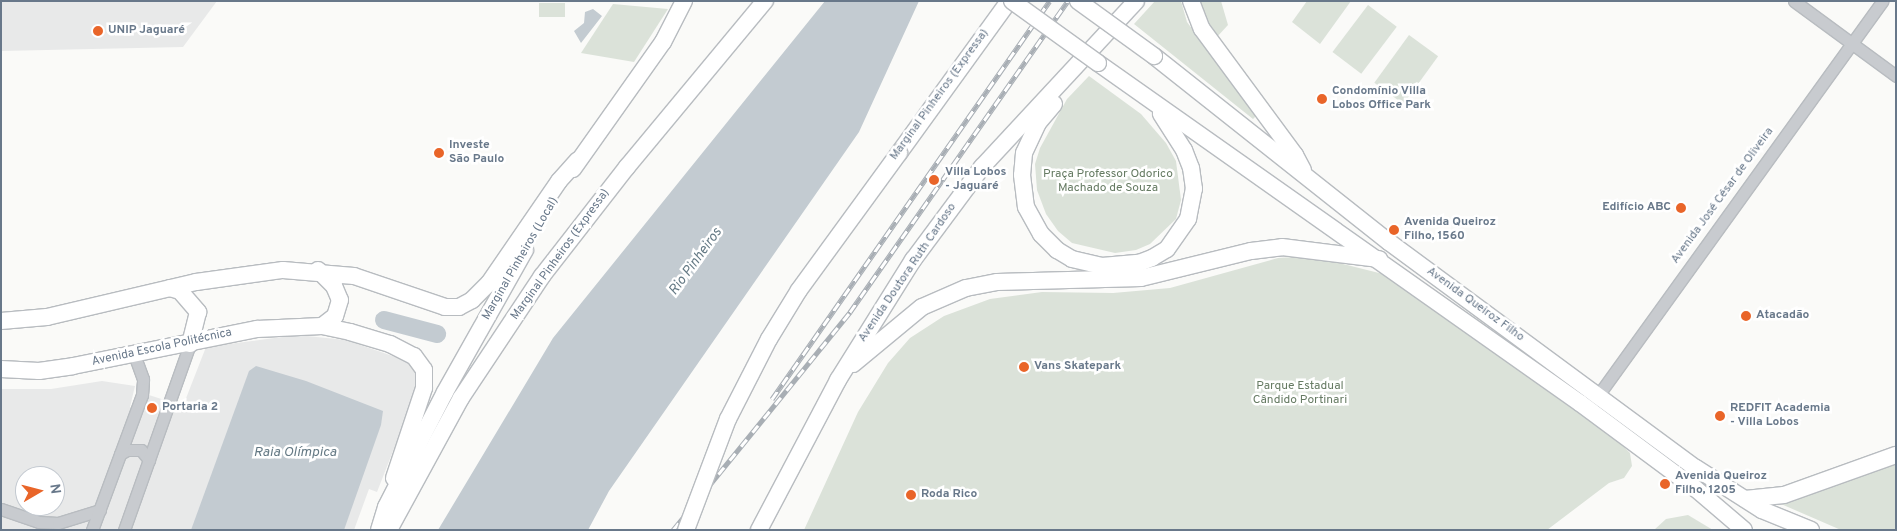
<!DOCTYPE html>
<meta charset="utf-8">
<style>
body{margin:0}
#map{position:relative;width:1897px;height:531px;overflow:hidden;background:#fafaf8;font-family:Overpass,sans-serif}
div>[style]{position:absolute}
.built>*{inset:0;background:#e8e9e9}
.green>*{inset:0;background:#dbe2d9;transform-origin:0 0}
.water>*{inset:0;background:#c3cbd1}
.river>*{height:18px;margin:-9px;padding:0 9px;transform-origin:9px;border-radius:9px;background:#c3cbd1}
.roads{filter:drop-shadow(1px 0 #b8bcc0) drop-shadow(-1px 0 #b8bcc0) drop-shadow(0 1px #b8bcc0) drop-shadow(0 -1px #b8bcc0)}
.minor>*{height:11px;margin:-5.5px;padding:0 5.5px;transform-origin:5.5px;border-radius:5.5px;background:#c8cbcf}
.highway>*{height:16px;margin:-8px;padding:0 8px;transform-origin:8px;border-radius:8px;background:#fff}
.rail>*{height:5px;margin-top:-2.5px;transform-origin:0;background:repeating-linear-gradient(90deg,#fff 0 9px,#a8aeb4 0 18px);box-sizing:border-box;border-block:1px solid #a8aeb4}
.bridges{filter:drop-shadow(1px 0 #b8bcc0) drop-shadow(-1px 0 #b8bcc0) drop-shadow(0 1px #b8bcc0) drop-shadow(0 -1px #b8bcc0)}
.highway-bridge>*{height:16px;margin:-8px;padding:0 8px;transform-origin:8px;border-radius:8px;background:#fff}
.dots>*{width:14px;height:14px;translate:-50% -50%;box-sizing:border-box;border:2px solid #fff;border-radius:50%}
span{translate:-50% -50%;white-space:nowrap;text-align:center;line-height:1.15;-webkit-text-stroke:5px #fff;paint-order:stroke}
.poi-label{font-size:12px;color:#68788a;font-weight:700}
.left{translate:0 -50%;text-align:left}
.right{translate:-100% -50%;text-align:right}
.street-label{font-size:12px;color:#68788a}
.park-label{font-size:12px;color:#667b63}
.water-label{font-size:14px;color:#647984;font-style:italic}
.frame{position:absolute;inset:0;border:2px solid #68788a;pointer-events:none}
.north{position:absolute;left:15px;top:466px;width:50px;height:50px;box-sizing:border-box;background:#fff;border:1px solid #c3c9d0;border-radius:50%;rotate:82deg;font-size:14px;font-weight:700;line-height:20px;text-align:center;color:#68788a}
.north::after{content:'';display:block;margin:auto;width:18px;height:22px;background:#e96529;clip-path:polygon(50% 0,100% 100%,50% 72%,0 100%)}
</style>
<div id="map">
<div class="built">
<i style="clip-path:polygon(1px 1px,217px 1px,183px 47px,1px 51px)"></i>
<i style="clip-path:polygon(evenodd,297px 335px,346px 340px,410px 362px,416px 370px,420px 382px,377px 492px,369px 489px,354px 530px,1px 530px,1px 389px,51px 389px,102px 381px,135px 386px,130px 407px,143px 411px,149px 395px,183px 406px,206px 347px,297px 335px,25px 476px,55px 476px,55px 506px,25px 506px,25px 476px)"></i>
</div>
<div class="green">
<i style="clip-path:polygon(1155px 1px,1181px 1px,1187px 22px,1256px 116px,1253px 119px,1134px 24px)"></i>
<i style="clip-path:polygon(1200px 1px,1221px 1px,1228px 25px,1216px 38px,1204px 22px)"></i>
<i style="clip-path:polygon(1307px 1px,1351px 1px,1320px 44px,1292px 22px)"></i>
<i style="left:539px;top:3px;width:26px;height:14px"></i>
<i style="clip-path:polygon(613px 4px,668px 9px,634px 62px,581px 53px)"></i>
<i style="left:1368px;top:5px;width:36px;height:59px;rotate:37deg"></i>
<i style="left:1409px;top:35px;width:36px;height:59px;rotate:36deg"></i>
<i style="clip-path:polygon(1089px 76px,1141px 114px,1166px 143px,1176px 161px,1181px 200px,1176px 219px,1150px 244px,1136px 250px,1115px 253px,1072px 243px,1058px 231px,1046px 214px,1037px 190px,1035px 164px,1040px 148px,1067px 99px)"></i>
<i style="clip-path:polygon(1311px 256px,1383px 274px,1618px 441px,1630px 453px,1632px 466px,1624px 478px,1609px 483px,1547px 530px,804px 530px,858px 412px,888px 363px,910px 338px,944px 316px,990px 299px,1042px 292px,1113px 293px,1170px 288px,1278px 258px)"></i>
<i style="clip-path:polygon(1896px 464px,1896px 530px,1841px 530px,1781px 504px)"></i>
<i style="clip-path:polygon(1688px 515px,1713px 530px,1654px 530px,1666px 519px)"></i>
</div>
<div class="water">
<i style="clip-path:polygon(825px 1px,919px 1px,859px 132px,609px 491px,588px 530px,438px 530px,553px 338px)"></i>
<i style="clip-path:polygon(593px 9px,602px 16px,581px 43px,574px 31px,584px 23px,585px 12px)"></i>
<i style="clip-path:polygon(256px 366px,306px 381px,383px 411px,381px 425px,344px 530px,191px 530px,249px 371px)"></i>
</div>
<div class="river">
<i style="left:384px;top:320px;width:55px;rotate:14.8deg"></i>
</div>
<div class="roads">
<div class="minor">
<i style="left:1794px;top:1px;width:127px;rotate:36.3deg"></i>
<i style="left:1594px;top:401px;width:493px;rotate:-54.2deg"></i>
<i style="left:120px;top:454px;width:8px;rotate:-30deg"></i>
<i style="left:127px;top:450px;width:14px"></i>
<i style="left:141px;top:450px;width:13px;rotate:51deg"></i>
<i style="left:1px;top:509px;width:40px;rotate:18.9deg"></i>
<i style="left:39px;top:522px;width:19px;rotate:3deg"></i>
<i style="left:58px;top:523px;width:44px;rotate:-17.2deg"></i>
<i style="left:92px;top:530px;width:144px;rotate:-69.7deg"></i>
<i style="left:142px;top:395px;width:16px;rotate:-86deg"></i>
<i style="left:143px;top:379px;width:27px;rotate:-110deg"></i>
<i style="left:124px;top:530px;width:197px;rotate:-70.5deg"></i>
</div>
<div class="highway">
<i style="left:1191px;top:1px;width:30px;rotate:69deg"></i>
<i style="left:1202px;top:29px;width:157px;rotate:53.6deg"></i>
<i style="left:1295px;top:155px;width:17px;rotate:62deg"></i>
<i style="left:1154px;top:56px;width:300px;rotate:38.4deg"></i>
<i style="left:1389px;top:242px;width:381px;rotate:36.4deg"></i>
<i style="left:1696px;top:468px;width:78px;rotate:32.5deg"></i>
<i style="left:1762px;top:510px;width:53px;rotate:22.2deg"></i>
<i style="left:1098px;top:63px;width:590px;rotate:35.2deg"></i>
<i style="left:1580px;top:403px;width:144px;rotate:36.6deg"></i>
<i style="left:1696px;top:489px;width:63px;rotate:40.5deg"></i>
<i style="left:1054px;top:104px;width:25px;rotate:130deg"></i>
<i style="left:1038px;top:123px;width:33px;rotate:115deg"></i>
<i style="left:1024px;top:153px;width:22px;rotate:95deg"></i>
<i style="left:1022px;top:175px;width:32px;rotate:83deg"></i>
<i style="left:1026px;top:207px;width:31px;rotate:61deg"></i>
<i style="left:1041px;top:234px;width:23px;rotate:45deg"></i>
<i style="left:1057px;top:250px;width:17px;rotate:31deg"></i>
<i style="left:1072px;top:259px;width:31px;rotate:13deg"></i>
<i style="left:1102px;top:266px;width:37px;rotate:-5deg"></i>
<i style="left:1139px;top:263px;width:14px;rotate:-21deg"></i>
<i style="left:1152px;top:258px;width:17px;rotate:-31deg"></i>
<i style="left:1167px;top:249px;width:37px;rotate:-55deg"></i>
<i style="left:1188px;top:219px;width:31px;rotate:-79deg"></i>
<i style="left:1194px;top:189px;width:21px;rotate:-98deg"></i>
<i style="left:1191px;top:168px;width:19px;rotate:-111deg"></i>
<i style="left:1184px;top:150px;width:43px;rotate:-122.6deg"></i>
<i style="left:899px;top:153px;width:188px;rotate:-54.1deg"></i>
<i style="left:573px;top:169px;width:156px;rotate:-54.7deg"></i>
<i style="left:663px;top:42px;width:46px;rotate:-62.9deg"></i>
<i style="left:318px;top:270px;width:23px;rotate:45deg"></i>
<i style="left:334px;top:286px;width:15px;rotate:67deg"></i>
<i style="left:340px;top:300px;width:17px;rotate:107deg"></i>
<i style="left:335px;top:316px;width:16px;rotate:142deg"></i>
<i style="left:170px;top:288px;width:10px;rotate:17deg"></i>
<i style="left:180px;top:291px;width:28px;rotate:49deg"></i>
<i style="left:198px;top:312px;width:33px;rotate:104deg"></i>
<i style="left:1px;top:321px;width:46px;rotate:-5deg"></i>
<i style="left:47px;top:317px;width:153px;rotate:-13.2deg"></i>
<i style="left:196px;top:282px;width:88px;rotate:-7.9deg"></i>
<i style="left:283px;top:270px;width:71px;rotate:4.8deg"></i>
<i style="left:354px;top:276px;width:96px;rotate:18.8deg"></i>
<i style="left:445px;top:307px;width:14px"></i>
<i style="left:459px;top:307px;width:15px;rotate:-28deg"></i>
<i style="left:472px;top:300px;width:24px;rotate:-45deg"></i>
<i style="left:489px;top:283px;width:124px;rotate:-55.5deg"></i>
<i style="left:559px;top:181px;width:28px;rotate:-48deg"></i>
<i style="left:853px;top:364px;width:89px;rotate:-39.6deg"></i>
<i style="left:922px;top:307px;width:48px;rotate:-23.4deg"></i>
<i style="left:966px;top:288px;width:32px;rotate:-11deg"></i>
<i style="left:997px;top:282px;width:144px;rotate:-1.6deg"></i>
<i style="left:1141px;top:278px;width:113px;rotate:-13.8deg"></i>
<i style="left:1251px;top:251px;width:31px;rotate:-7deg"></i>
<i style="left:1282px;top:247px;width:98px;rotate:7.1deg"></i>
<i style="left:1px;top:369px;width:38px;rotate:3deg"></i>
<i style="left:39px;top:371px;width:34px;rotate:-8deg"></i>
<i style="left:73px;top:366px;width:188px;rotate:-11.4deg"></i>
<i style="left:257px;top:329px;width:65px;rotate:-2.6deg"></i>
<i style="left:322px;top:326px;width:29px;rotate:12deg"></i>
<i style="left:350px;top:332px;width:42px;rotate:16.7deg"></i>
<i style="left:390px;top:344px;width:27px;rotate:27deg"></i>
<i style="left:414px;top:356px;width:17px;rotate:54deg"></i>
<i style="left:424px;top:370px;width:18px;rotate:90deg"></i>
<i style="left:424px;top:388px;width:95px;rotate:108.4deg"></i>
<i style="left:1745px;top:499px;width:39px;rotate:-6deg"></i>
<i style="left:1784px;top:495px;width:119px;rotate:-19.7deg"></i>
<i style="left:379px;top:530px;width:24px;rotate:-73deg"></i>
<i style="left:386px;top:507px;width:129px;rotate:-62.8deg"></i>
<i style="left:445px;top:392px;width:163px;rotate:-60.6deg"></i>
<i style="left:389px;top:530px;width:150px;rotate:-61.4deg"></i>
<i style="left:461px;top:398px;width:146px;rotate:-56.4deg"></i>
<i style="left:542px;top:276px;width:138px;rotate:-52.1deg"></i>
<i style="left:627px;top:167px;width:216px;rotate:-50.3deg"></i>
<i style="left:759px;top:530px;width:170px;rotate:-62.2deg"></i>
<i style="left:838px;top:380px;width:142px;rotate:-58deg"></i>
<i style="left:913px;top:260px;width:116px;rotate:-53.4deg"></i>
<i style="left:982px;top:167px;width:226px;rotate:-47.1deg"></i>
</div>
</div>
<div class="rail">
<i style="left:772px;top:399px;width:485px;rotate:-55.1deg"></i>
<i style="left:673px;top:530px;width:281px;rotate:-50.9deg"></i>
<i style="left:850px;top:312px;width:380px;rotate:-55deg"></i>
</div>
<div class="bridges">
<div class="highway-bridge">
<i style="left:1012px;top:1px;width:106px;rotate:35.8deg"></i>
<i style="left:1078px;top:1px;width:94px;rotate:35.9deg"></i>
<i style="left:686px;top:530px;width:119px;rotate:-69.3deg"></i>
<i style="left:728px;top:419px;width:90px;rotate:-62.9deg"></i>
<i style="left:769px;top:339px;width:57px;rotate:-58.5deg"></i>
<i style="left:799px;top:290px;width:170px;rotate:-53.9deg"></i>
</div>
</div>
<div class="dots">
<i style="left:98px;top:31px;background:#e96529"></i>
<i style="left:1322px;top:99px;background:#e96529"></i>
<i style="left:439px;top:153px;background:#e96529"></i>
<i style="left:934px;top:180px;background:#e96529"></i>
<i style="left:1681px;top:208px;background:#e96529"></i>
<i style="left:1394px;top:230px;background:#e96529"></i>
<i style="left:1746px;top:316px;background:#e96529"></i>
<i style="left:1024px;top:367px;background:#e96529"></i>
<i style="left:152px;top:408px;background:#e96529"></i>
<i style="left:1720px;top:416px;background:#e96529"></i>
<i style="left:1665px;top:484px;background:#e96529"></i>
<i style="left:911px;top:495px;background:#e96529"></i>
</div>
<div class="poi-label">
<span class="left" style="left:108px;top:31px">UNIP Jaguaré</span>
<span class="left" style="left:1332px;top:99px">Condomínio Villa<br>Lobos Office Park</span>
<span class="left" style="left:449px;top:153px">Investe<br>São Paulo</span>
<span class="left" style="left:945px;top:180px">Villa Lobos<br>- Jaguaré</span>
<span class="right" style="left:1671px;top:208px">Edifício ABC</span>
<span class="left" style="left:1404px;top:230px">Avenida Queiroz<br>Filho, 1560</span>
<span class="left" style="left:1756px;top:316px">Atacadão</span>
<span class="left" style="left:1034px;top:367px">Vans Skatepark</span>
<span class="left" style="left:162px;top:408px">Portaria 2</span>
<span class="left" style="left:1730px;top:416px">REDFIT Academia<br>- Villa Lobos</span>
<span class="left" style="left:1675px;top:484px">Avenida Queiroz<br>Filho, 1205</span>
<span class="left" style="left:921px;top:495px">Roda Rico</span>
</div>
<div class="street-label">
<span style="left:940px;top:95px;rotate:-54deg">Marginal Pinheiros (Expressa)</span>
<span style="left:1723px;top:196px;rotate:-54deg">Avenida José César de Oliveira</span>
<span style="left:561px;top:255px;rotate:-54deg">Marginal Pinheiros (Expressa)</span>
<span style="left:521px;top:259px;rotate:-60deg">Marginal Pinheiros (Local)</span>
<span style="left:908px;top:273px;rotate:-56deg">Avenida Doutora Ruth Cardoso</span>
<span style="left:1475px;top:305px;rotate:36deg">Avenida Queiroz Filho</span>
<span style="left:162px;top:348px;rotate:-12deg">Avenida Escola Politécnica</span>
</div>
<div class="park-label">
<span style="left:1108px;top:182px">Praça Professor Odorico<br>Machado de Souza</span>
<span style="left:1300px;top:394px">Parque Estadual<br>Cândido Portinari</span>
</div>
<div class="water-label">
<span style="left:696px;top:262px;rotate:-54deg">Rio Pinheiros</span>
<span style="left:295px;top:453px">Raia Olímpica</span>
</div>
<div class="frame"></div>
<div class="north">N</div>
</div>
